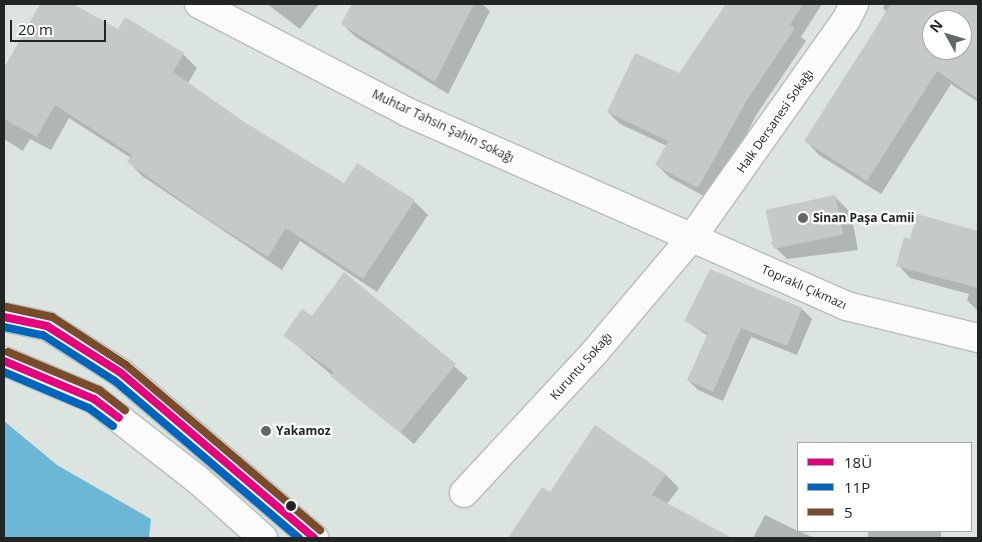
<!DOCTYPE html>
<meta charset="utf-8">
<style>
body{margin:0}
#map{position:relative;width:982px;height:542px;overflow:hidden;background:#dce4e0;font-family:"Open Sans",sans-serif}
div>[style]{position:absolute}
.water>*{inset:0;background:#6cb6d6}
.shadow>*{inset:0;background:#0003;transform-origin:0 0}
.building>*{inset:0;background:#c5cac6;transform-origin:0 0}
.roads{filter:drop-shadow(1px 0 #b7bdba) drop-shadow(-1px 0 #b7bdba) drop-shadow(0 1px #b7bdba) drop-shadow(0 -1px #b7bdba)}
.street>*{height:28px;margin:-14px;padding:0 14px;transform-origin:14px;border-radius:14px;background:#fafbfa}
.primary>*{height:28px;margin:-14px;padding:0 14px;transform-origin:14px;border-radius:14px;background:#fafbfa}
.bus-1>*{height:8px;margin:-4px;padding:0 4px;transform-origin:4px;border-radius:4px;background:#e5007d}
.bus-2>*{height:8px;margin:-4px;padding:0 4px;transform-origin:4px;border-radius:4px;background:#0065bd}
.bus-3>*{height:8px;margin:-4px;padding:0 4px;transform-origin:4px;border-radius:4px;background:#7a4b2a}
.dots>*{width:14px;height:14px;translate:-50% -50%;box-sizing:border-box;border:2px solid #fff;border-radius:50%}
span{translate:-50% -50%;white-space:nowrap;text-align:center;line-height:1.15;-webkit-text-stroke:4.5px #fff;paint-order:stroke}
.street-label{font-size:12px;color:#212624}
.poi-label{font-size:12px;color:#212624;font-weight:700}
.left{translate:0 -50%;text-align:left}
.frame{position:absolute;inset:0;border:5px solid #212624;pointer-events:none}
.legend{position:absolute;left:797px;top:442px;width:175px;height:90px;box-sizing:border-box;background:#fff;border:1px solid #a6a8a7;margin:0;padding:6px 9px;list-style:none;font-size:15px;color:#212624}
.legend li{display:flex;align-items:center;gap:10px;height:25px}
.legend b{width:25px;border:1px solid #a6a8a7}
.north{position:absolute;left:922px;top:10px;width:50px;height:50px;box-sizing:border-box;background:#fff;border:1px solid #a6a8a7;border-radius:50%;rotate:309deg;font-size:14px;font-weight:700;line-height:20px;text-align:center;color:#212624}
.north::after{content:'';display:block;margin:auto;width:18px;height:22px;background:#626866;clip-path:polygon(50% 0,100% 100%,50% 72%,0 100%)}
.scale{position:absolute;left:10px;top:20px;width:96px;height:22px;box-sizing:border-box;border:2px solid #212624;border-top:0;padding-left:6px;font-size:15px;line-height:18px;white-space:nowrap;color:#212624;-webkit-text-stroke:4px #fff;paint-order:stroke}
</style>
<div id="map">
<div class="water">
<i style="clip-path:polygon(4px 421px,57px 465px,151px 519px,149px 538px,4px 538px)"></i>
</div>
<div class="shadow">
<i style="clip-path:polygon(42px 4px,71px 4px,119px 31px,126px 19px,183px 54px,197px 68px,188px 83px,245px 124px,344px 185px,414px 201px,428px 215px,377px 292px,300px 241px,282px 270px,142px 176px,129px 162px,131px 158px,69px 118px,51px 150px,30px 139px,23px 151px,4px 139px,4px 71px)"></i>
<i style="clip-path:polygon(267px 4px,319px 4px,300px 29px)"></i>
<i style="clip-path:polygon(353px 4px,482px 4px,490px 11px,448px 94px,356px 37px,342px 24px)"></i>
<i style="clip-path:polygon(727px 4px,822px 4px,801px 37px,806px 41px,757px 114px,711px 200px,669px 177px,657px 165px,667px 146px,620px 124px,608px 112px,680px 75px)"></i>
<i style="clip-path:polygon(evenodd,885px 4px,978px 4px,978px 102px,951px 84px,881px 194px,819px 155px,806px 141px,887px 12px,883px 8px,885px 4px,932px 20px,962px 20px,962px 50px,932px 50px,932px 20px)"></i>
<i style="clip-path:polygon(834px 196px,851px 213px,858px 250px,787px 259px,771px 243px)"></i>
<i style="clip-path:polygon(918px 216px,978px 232px,978px 311px,967px 300px,969px 294px,910px 278px,898px 265px,911px 240px)"></i>
<i style="clip-path:polygon(711px 271px,802px 309px,812px 319px,797px 355px,751px 337px,723px 401px,698px 390px,688px 380px,708px 336px,686px 321px)"></i>
<i style="clip-path:polygon(344px 274px,468px 378px,414px 444px,284px 335px,312px 318px)"></i>
<i style="clip-path:polygon(595px 427px,666px 475px,679px 488px,667px 504px,730px 538px,510px 538px,543px 488px,550px 493px)"></i>
<i style="clip-path:polygon(765px 515px,798px 531px,815px 538px,753px 538px)"></i>
<i style="left:868px;top:531px;width:73px;height:7px"></i>
</div>
<div class="building">
<i style="clip-path:polygon(40px 4px,73px 4px,118px 29px,125px 17px,184px 53px,173px 72px,246px 123px,344px 183px,357px 163px,415px 200px,363px 279px,286px 228px,268px 257px,206px 218px,127px 162px,132px 155px,55px 105px,37px 137px,4px 119px,4px 68px)"></i>
<i style="clip-path:polygon(352px 4px,474px 4px,435px 82px,341px 24px)"></i>
<i style="clip-path:polygon(726px 4px,803px 4px,790px 25px,795px 28px,746px 102px,698px 188px,655px 165px,668px 141px,607px 112px,635px 53px,679px 73px)"></i>
<i style="clip-path:polygon(evenodd,891px 4px,978px 4px,978px 99px,937px 71px,867px 181px,804px 141px,891px 4px,932px 20px,962px 20px,962px 50px,932px 50px,932px 20px)"></i>
<i style="left:835px;top:195px;width:40px;height:71px;rotate:78deg"></i>
<i style="clip-path:polygon(917px 214px,978px 231px,978px 288px,896px 266px,904px 237px,910px 239px)"></i>
<i style="clip-path:polygon(710px 269px,802px 308px,787px 346px,741px 328px,713px 392px,687px 380px,708px 333px,684px 321px)"></i>
<i style="clip-path:polygon(344px 272px,456px 364px,400px 433px,330px 376px,334px 372px,283px 336px,302px 309px,312px 316px)"></i>
<i style="clip-path:polygon(595px 425px,666px 474px,652px 495px,732px 538px,508px 538px,542px 487px,550px 492px)"></i>
</div>
<div class="roads">
<div class="street">
<i style="left:199px;top:4px;width:234px;rotate:27.4deg"></i>
<i style="left:407px;top:112px;width:480px;rotate:23.8deg"></i>
<i style="left:846px;top:306px;width:136px;rotate:13.6deg"></i>
<i style="left:464px;top:493px;width:191px;rotate:-47.1deg"></i>
<i style="left:594px;top:353px;width:153px;rotate:-49.8deg"></i>
<i style="left:693px;top:236px;width:265px;rotate:-54.7deg"></i>
<i style="left:846px;top:20px;width:18px;rotate:-63deg"></i>
</div>
<div class="primary">
<i style="left:4px;top:317px;width:44px;rotate:11.8deg"></i>
<i style="left:47px;top:326px;width:88px;rotate:32.4deg"></i>
<i style="left:121px;top:373px;width:254px;rotate:40.5deg"></i>
<i style="left:4px;top:361px;width:98px;rotate:22.9deg"></i>
<i style="left:94px;top:399px;width:132px;rotate:37.9deg"></i>
<i style="left:198px;top:480px;width:87px;rotate:41.7deg"></i>
</div>
</div>
<div class="bus-1">
<i style="left:4px;top:317px;width:44px;rotate:11.8deg"></i>
<i style="left:47px;top:326px;width:88px;rotate:32.4deg"></i>
<i style="left:121px;top:373px;width:254px;rotate:40.5deg"></i>
<i style="left:4px;top:361px;width:98px;rotate:22.9deg"></i>
<i style="left:94px;top:399px;width:31px;rotate:37deg"></i>
</div>
<div class="bus-2">
<i style="left:4px;top:327px;width:40px;rotate:12deg"></i>
<i style="left:43px;top:335px;width:85px;rotate:32.6deg"></i>
<i style="left:115px;top:381px;width:242px;rotate:40.5deg"></i>
<i style="left:4px;top:372px;width:92px;rotate:23deg"></i>
<i style="left:89px;top:408px;width:30px;rotate:37deg"></i>
</div>
<div class="bus-3">
<i style="left:6px;top:307px;width:47px;rotate:12.3deg"></i>
<i style="left:52px;top:317px;width:88px;rotate:33deg"></i>
<i style="left:126px;top:365px;width:255px;rotate:40.4deg"></i>
<i style="left:8px;top:352px;width:99px;rotate:22.7deg"></i>
<i style="left:99px;top:390px;width:33px;rotate:38deg"></i>
</div>
<div class="dots">
<i style="left:803px;top:218px;background:#626866"></i>
<i style="left:266px;top:431px;background:#626866"></i>
<i style="left:291px;top:506px;background:#212624"></i>
</div>
<div class="street-label">
<span style="left:775px;top:121px;rotate:-55deg">Halk Dersanesi Sokağı</span>
<span style="left:443px;top:126px;rotate:25deg">Muhtar Tahsin Şahin Sokağı</span>
<span style="left:804px;top:287px;rotate:24deg">Topraklı Çıkmazı</span>
<span style="left:581px;top:366px;rotate:-48deg">Kuruntu Sokağı</span>
</div>
<div class="poi-label">
<span class="left" style="left:813px;top:218px">Sinan Paşa Camii</span>
<span class="left" style="left:276px;top:431px">Yakamoz</span>
</div>
<div class="frame"></div>
<ul class="legend">
<li><b style="height:6px;background:#e5007d"></b>18Ü</li>
<li><b style="height:6px;background:#0065bd"></b>11P</li>
<li><b style="height:6px;background:#7a4b2a"></b>5</li>
</ul>
<div class="north">N</div>
<div class="scale">20 m</div>
</div>
